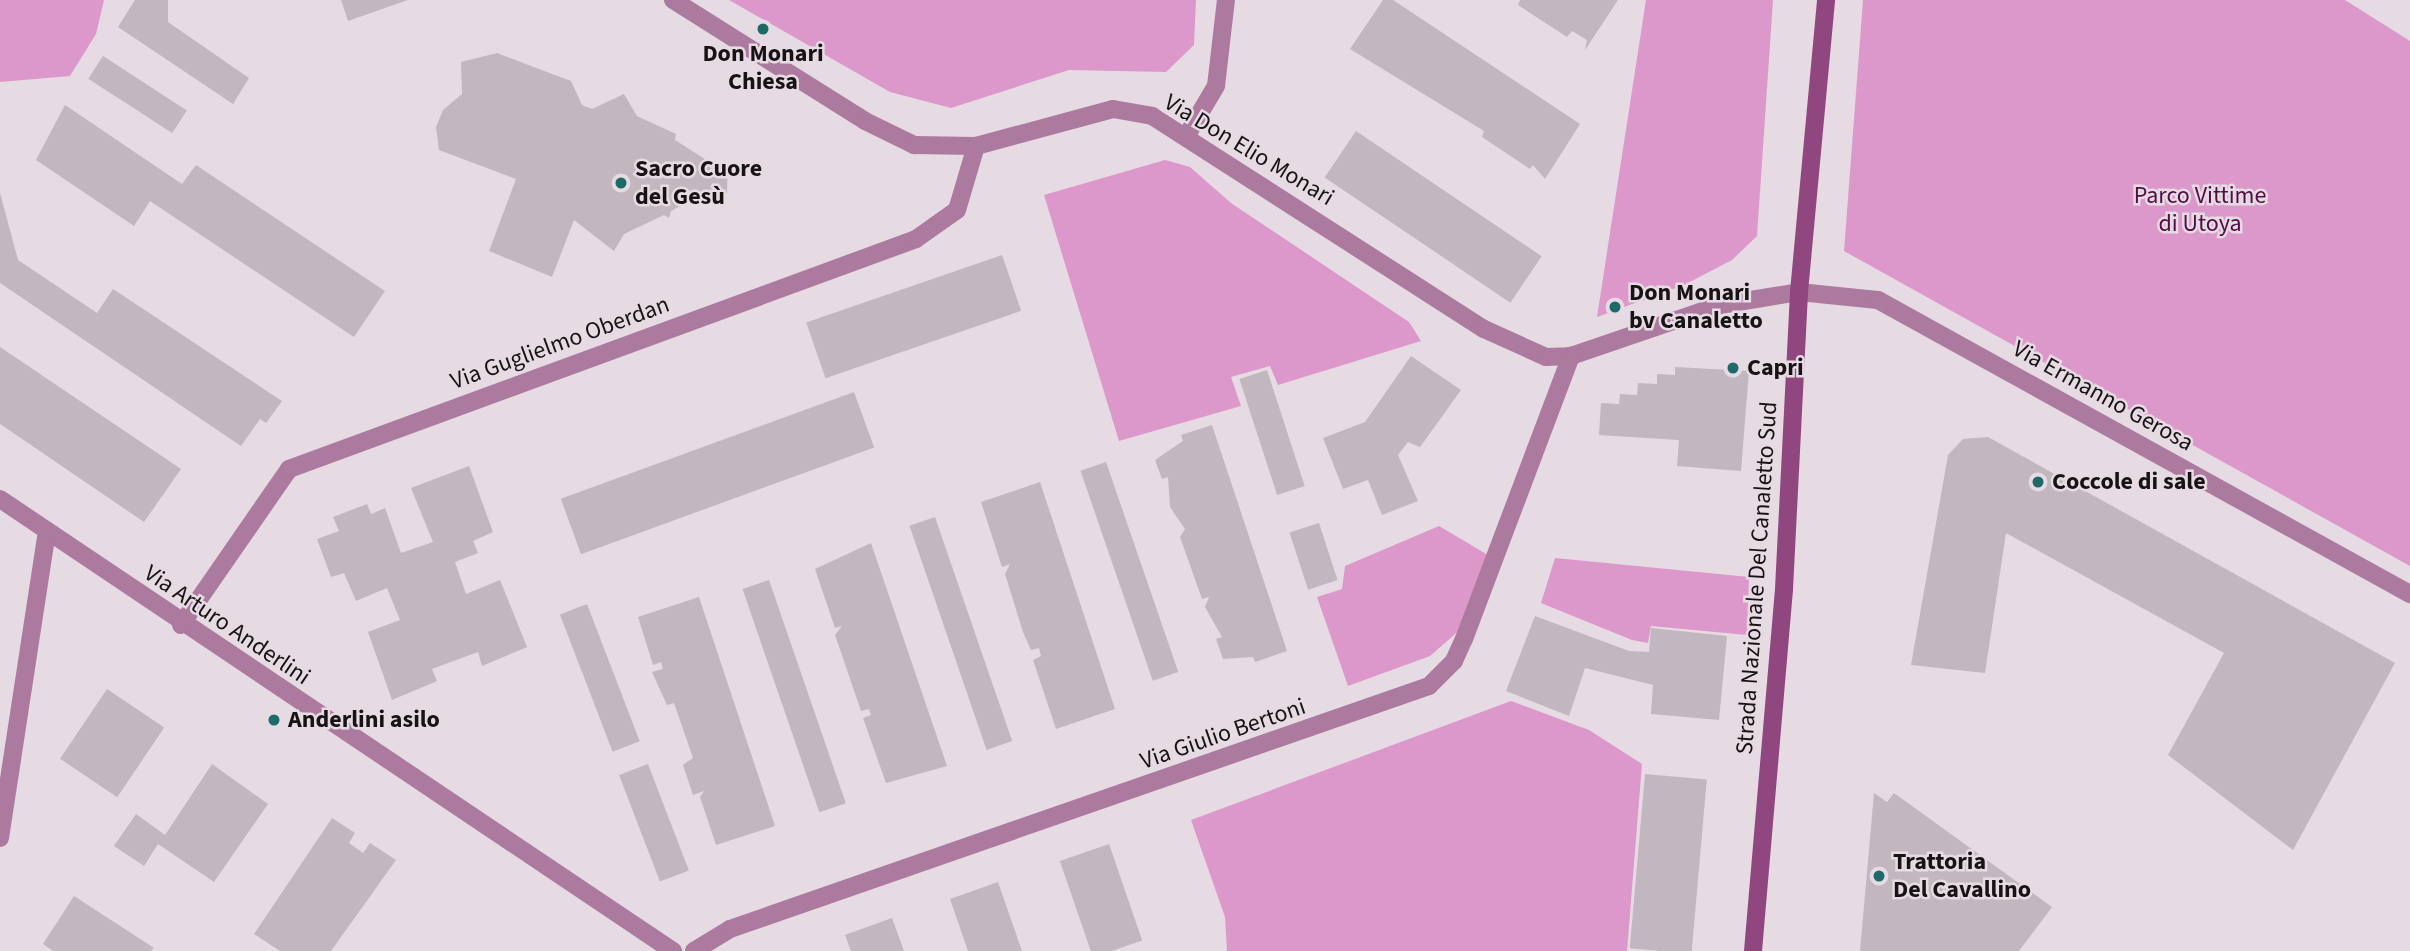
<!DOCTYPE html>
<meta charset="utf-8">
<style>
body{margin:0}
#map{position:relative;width:2410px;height:951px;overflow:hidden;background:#e6dae3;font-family:"Source Sans 3",sans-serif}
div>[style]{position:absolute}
.green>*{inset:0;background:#dd98cb}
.building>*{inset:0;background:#c2b7bf;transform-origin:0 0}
.street>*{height:18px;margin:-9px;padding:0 9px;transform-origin:9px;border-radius:9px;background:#ac7a9e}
.secondary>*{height:18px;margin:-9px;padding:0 9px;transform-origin:9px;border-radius:9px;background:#90477f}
.dots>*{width:19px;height:19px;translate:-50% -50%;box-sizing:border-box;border:4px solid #e6dae3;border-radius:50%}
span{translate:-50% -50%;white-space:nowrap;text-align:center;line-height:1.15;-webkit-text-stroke:5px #e6dae3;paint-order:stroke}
.poi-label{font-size:24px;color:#171315;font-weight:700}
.left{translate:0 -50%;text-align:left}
.street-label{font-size:24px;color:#171315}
.park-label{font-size:24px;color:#520d45}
</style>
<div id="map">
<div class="green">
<i style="clip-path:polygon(0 0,104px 0,96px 34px,70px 76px,0 82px)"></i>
<i style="clip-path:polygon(729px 0,1196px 0,1194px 45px,1166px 72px,1069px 70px,951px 108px,890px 92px)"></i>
<i style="clip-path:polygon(1646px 0,1773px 0,1757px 236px,1732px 260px,1684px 285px,1597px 317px)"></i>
<i style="clip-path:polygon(1863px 0,2345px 0,2410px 41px,2410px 566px,1844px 251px)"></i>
<i style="clip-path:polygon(1165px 160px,1190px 167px,1231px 203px,1409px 322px,1421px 341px,1278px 385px,1270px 366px,1231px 377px,1241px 406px,1119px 441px,1044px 195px)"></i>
<i style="clip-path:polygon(1439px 526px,1488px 555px,1462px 628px,1430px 656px,1348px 686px,1317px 597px,1342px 589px,1345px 566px)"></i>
<i style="clip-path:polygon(1555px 558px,1749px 577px,1747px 635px,1651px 626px,1648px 643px,1632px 640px,1541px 603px)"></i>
<i style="clip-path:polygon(1511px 701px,1589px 730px,1642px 764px,1627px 951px,1227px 951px,1225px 917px,1191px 820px)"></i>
</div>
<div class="building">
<i style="clip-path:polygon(135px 0,168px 0,168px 22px,249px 78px,233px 104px,118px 27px)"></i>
<i style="clip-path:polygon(341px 0,408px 0,348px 21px)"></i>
<i style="clip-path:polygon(1383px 0,1393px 0,1580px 124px,1545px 179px,1533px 165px,1530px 169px,1482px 137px,1484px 131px,1350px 49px)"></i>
<i style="clip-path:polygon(1520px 0,1618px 0,1585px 50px,1587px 40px,1572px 31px,1567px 37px,1518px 5px)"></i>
<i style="clip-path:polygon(497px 53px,571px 81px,582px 105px,592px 109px,624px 94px,637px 116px,676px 134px,675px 140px,711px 163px,728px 163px,727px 193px,708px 191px,671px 211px,669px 218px,664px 215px,624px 234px,614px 251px,574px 220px,552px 277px,489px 251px,516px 179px,439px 150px,436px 127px,443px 110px,462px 94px,461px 62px)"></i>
<i style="left:103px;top:56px;width:100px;height:27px;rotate:33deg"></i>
<i style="clip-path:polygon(65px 105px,182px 184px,196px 165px,385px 291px,354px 337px,150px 201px,134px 226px,36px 160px)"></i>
<i style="left:1356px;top:131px;width:224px;height:56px;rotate:34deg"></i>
<i style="clip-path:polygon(0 193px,18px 260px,97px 313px,113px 289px,282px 401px,266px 423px,260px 419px,241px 446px,0 283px)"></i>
<i style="left:1002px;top:255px;width:59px;height:207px;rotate:71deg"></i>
<i style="clip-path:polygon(0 347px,181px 469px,144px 522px,0 424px)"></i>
<i style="clip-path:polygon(1411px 356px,1461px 390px,1420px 447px,1408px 442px,1398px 455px,1418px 501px,1382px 515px,1368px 480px,1343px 489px,1323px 438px,1365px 422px)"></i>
<i style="clip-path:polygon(1675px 367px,1749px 371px,1741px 471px,1677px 466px,1679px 440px,1599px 435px,1601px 403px,1619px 404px,1620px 394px,1637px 395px,1638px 383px,1657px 384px,1657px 374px,1675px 375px)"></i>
<i style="left:1267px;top:370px;width:122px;height:29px;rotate:72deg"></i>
<i style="left:854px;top:392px;width:59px;height:312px;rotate:70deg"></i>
<i style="clip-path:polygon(1212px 425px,1287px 651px,1255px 662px,1253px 657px,1223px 659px,1216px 639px,1222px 637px,1205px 607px,1209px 597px,1202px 599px,1180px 537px,1185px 529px,1170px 507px,1168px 477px,1162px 479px,1155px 460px,1183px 441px,1181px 435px)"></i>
<i style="clip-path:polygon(1988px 437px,2395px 663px,2293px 850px,2168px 755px,2224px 653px,2006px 533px,1985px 673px,1911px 665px,1948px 455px,1963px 439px)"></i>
<i style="left:1106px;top:462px;width:222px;height:27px;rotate:71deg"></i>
<i style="clip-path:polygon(469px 466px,493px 532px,473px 541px,478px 553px,455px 562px,466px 594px,500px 580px,527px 647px,482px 666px,478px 652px,432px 669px,437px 681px,392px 700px,368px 632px,400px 620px,387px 588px,356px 601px,344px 573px,331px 577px,317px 539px,339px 531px,333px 517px,367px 504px,371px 514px,385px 508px,401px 553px,433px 542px,411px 488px)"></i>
<i style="clip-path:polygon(1040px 482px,1115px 709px,1056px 729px,1033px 660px,1041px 656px,1039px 648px,1031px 650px,1023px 632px,1005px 574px,1010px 564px,1002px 567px,981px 502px)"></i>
<i style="left:935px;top:517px;width:237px;height:27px;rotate:71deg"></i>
<i style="left:1319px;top:523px;width:60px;height:31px;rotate:72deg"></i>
<i style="clip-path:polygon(871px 543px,947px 766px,886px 783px,863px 718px,871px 715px,869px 709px,861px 711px,835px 635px,842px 626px,835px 628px,815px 569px)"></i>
<i style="left:769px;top:580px;width:236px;height:28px;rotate:71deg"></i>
<i style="clip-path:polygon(699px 597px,775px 826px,716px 845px,700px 797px,704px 791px,693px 795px,683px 765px,693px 758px,674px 703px,667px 705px,652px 672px,663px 669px,661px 662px,653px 665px,638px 617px)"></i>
<i style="left:587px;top:604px;width:147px;height:29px;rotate:69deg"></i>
<i style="clip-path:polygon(1535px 616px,1629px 651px,1649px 652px,1651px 628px,1727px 636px,1719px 720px,1651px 714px,1653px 685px,1585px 668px,1569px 716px,1506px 691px)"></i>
<i style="left:107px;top:689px;width:69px;height:84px;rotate:34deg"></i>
<i style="clip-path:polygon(212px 764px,268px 804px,214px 882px,158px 844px,144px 866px,114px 846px,136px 814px,165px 835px)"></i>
<i style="left:648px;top:764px;width:114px;height:31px;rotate:69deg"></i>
<i style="left:1645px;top:774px;width:62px;height:175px;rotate:5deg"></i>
<i style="clip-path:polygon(1874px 793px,1887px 802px,1894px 793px,2052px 907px,2019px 951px,1860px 951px)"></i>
<i style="clip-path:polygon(332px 818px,355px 833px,349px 843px,363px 853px,370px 843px,396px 860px,331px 951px,280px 951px,254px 934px)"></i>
<i style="left:1109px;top:844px;width:102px;height:52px;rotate:71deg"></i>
<i style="clip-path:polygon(998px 882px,1022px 951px,968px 951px,950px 899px)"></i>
<i style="clip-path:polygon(74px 896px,154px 948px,151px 951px,53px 951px,43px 944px)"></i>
<i style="clip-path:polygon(892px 918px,904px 951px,851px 951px,845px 935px)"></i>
</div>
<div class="street">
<i style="left:673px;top:0;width:227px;rotate:32.2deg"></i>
<i style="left:865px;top:121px;width:55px;rotate:26.1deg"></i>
<i style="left:914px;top:145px;width:62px;rotate:0.9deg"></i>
<i style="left:976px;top:146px;width:142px;rotate:-15.1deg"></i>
<i style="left:1113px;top:109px;width:40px;rotate:10deg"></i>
<i style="left:1152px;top:116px;width:394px;rotate:32.7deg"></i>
<i style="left:1484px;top:329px;width:68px;rotate:24.3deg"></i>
<i style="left:1546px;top:357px;width:25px;rotate:-2deg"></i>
<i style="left:1571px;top:356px;width:157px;rotate:-18.9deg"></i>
<i style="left:1720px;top:305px;width:80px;rotate:-9.3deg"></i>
<i style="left:1799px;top:292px;width:79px;rotate:5.8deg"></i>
<i style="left:1878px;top:300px;width:608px;rotate:28.93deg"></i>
<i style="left:1187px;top:135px;width:57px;rotate:-59.4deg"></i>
<i style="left:1216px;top:86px;width:87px;rotate:-83.4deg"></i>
<i style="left:0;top:499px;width:811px;rotate:33.89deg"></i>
<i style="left:181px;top:625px;width:190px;rotate:-55.3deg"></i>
<i style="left:289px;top:469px;width:668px;rotate:-20.14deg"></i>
<i style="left:916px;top:239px;width:50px;rotate:-35.3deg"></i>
<i style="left:957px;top:210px;width:67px;rotate:-73.5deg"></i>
<i style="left:0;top:838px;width:311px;rotate:-81.3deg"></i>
<i style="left:694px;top:951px;width:42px;rotate:-31.4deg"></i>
<i style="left:730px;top:929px;width:740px;rotate:-19.17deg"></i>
<i style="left:1429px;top:686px;width:35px;rotate:-45deg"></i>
<i style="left:1454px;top:661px;width:24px;rotate:-66deg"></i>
<i style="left:1464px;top:639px;width:303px;rotate:-69.3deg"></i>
</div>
<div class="secondary">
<i style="left:1753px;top:951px;width:363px;rotate:-85.1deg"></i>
<i style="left:1784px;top:589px;width:297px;rotate:-87.1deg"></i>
<i style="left:1799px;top:292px;width:293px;rotate:-84.7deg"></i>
</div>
<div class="dots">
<i style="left:763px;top:29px;background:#1e6a68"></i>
<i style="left:621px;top:183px;background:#1e6a68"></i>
<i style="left:1615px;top:307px;background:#1e6a68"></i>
<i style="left:1733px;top:368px;background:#1e6a68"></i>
<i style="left:2038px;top:482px;background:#1e6a68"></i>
<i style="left:274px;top:720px;background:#1e6a68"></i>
<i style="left:1879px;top:876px;background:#1e6a68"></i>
</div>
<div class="poi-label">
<span style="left:763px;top:68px">Don Monari<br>Chiesa</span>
<span class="left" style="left:635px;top:183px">Sacro Cuore<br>del Gesù</span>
<span class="left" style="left:1629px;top:307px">Don Monari<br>bv Canaletto</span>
<span class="left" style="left:1747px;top:368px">Capri</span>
<span class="left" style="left:2052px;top:482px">Coccole di sale</span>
<span class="left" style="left:288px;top:720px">Anderlini asilo</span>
<span class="left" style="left:1893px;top:876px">Trattoria<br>Del Cavallino</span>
</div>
<div class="street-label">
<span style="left:1249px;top:150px;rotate:31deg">Via Don Elio Monari</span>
<span style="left:560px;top:343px;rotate:-20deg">Via Guglielmo Oberdan</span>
<span style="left:2103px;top:396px;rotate:29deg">Via Ermanno Gerosa</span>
<span style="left:1757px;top:578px;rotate:-86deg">Strada Nazionale Del Canaletto Sud</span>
<span style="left:227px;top:625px;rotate:34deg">Via Arturo Anderlini</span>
<span style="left:1223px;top:734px;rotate:-19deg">Via Giulio Bertoni</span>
</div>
<div class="park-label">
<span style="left:2200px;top:210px">Parco Vittime<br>di Utoya</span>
</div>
</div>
